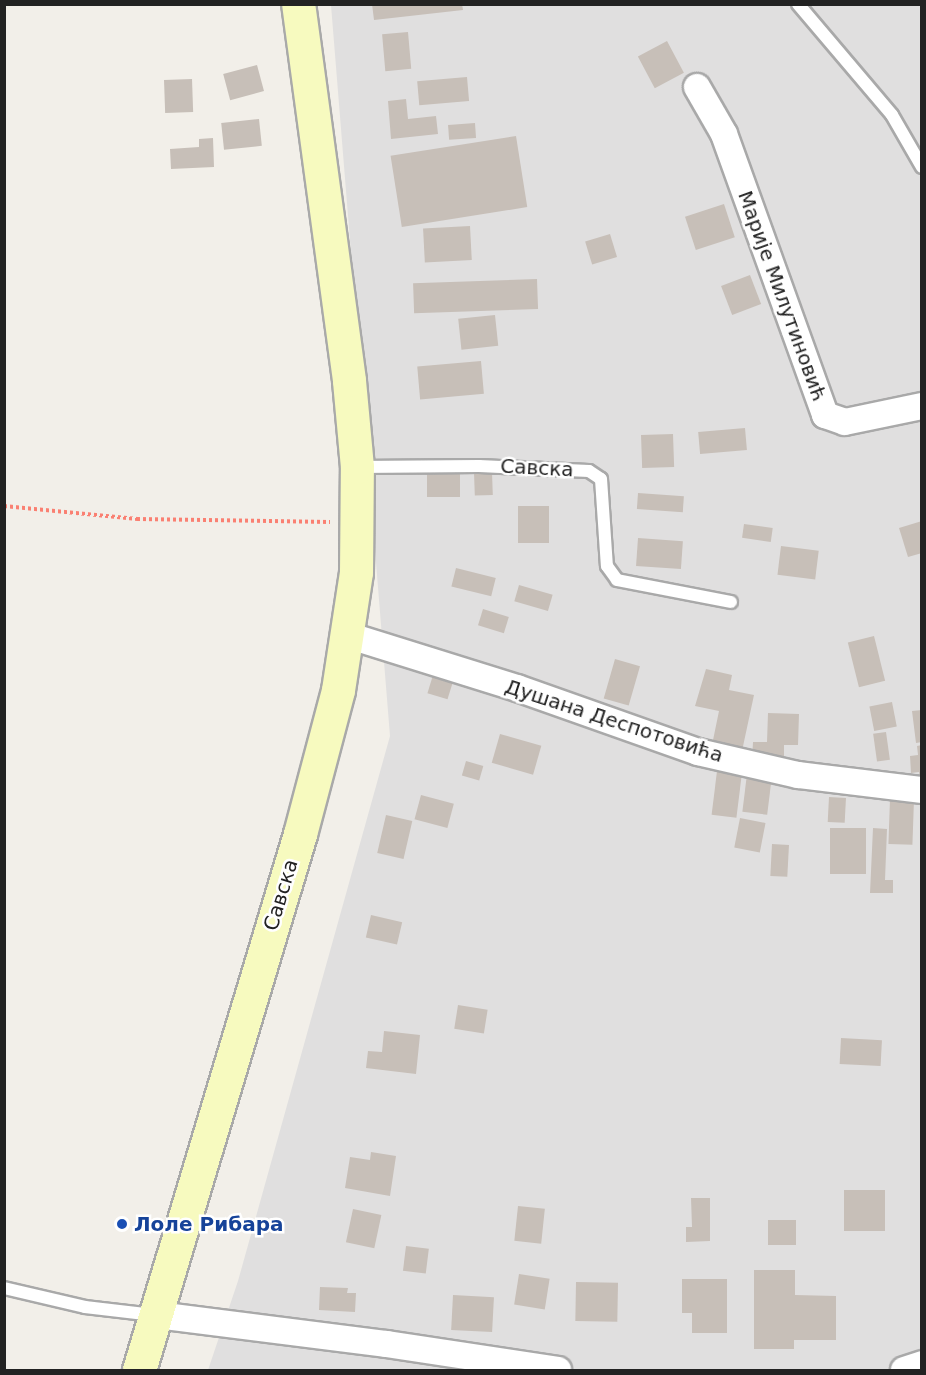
<!DOCTYPE html>
<meta charset="utf-8">
<style>
body{margin:0}
#map{position:relative;width:926px;height:1375px;overflow:hidden;background:#f2efe9;font-family:"DejaVu Sans",sans-serif}
div>[style]{position:absolute}
.residential>*{inset:0;background:#e0dfdf}
.building>*{inset:0;background:#c7bfb8;transform-origin:0 0}
.path>*{height:4px;margin-top:-2px;transform-origin:0;background:repeating-linear-gradient(90deg,#fa8072 0 3px,transparent 0 6px)}
.roads{filter:drop-shadow(2px 0 #a9a9a9) drop-shadow(-2px 0 #a9a9a9) drop-shadow(0 2px #a9a9a9) drop-shadow(0 -2px #a9a9a9)}
.lane>*{height:12px;margin:-6px;padding:0 6px;transform-origin:6px;border-radius:6px;background:#fff}
.street>*{height:26px;margin:-13px;padding:0 13px;transform-origin:13px;border-radius:13px;background:#fff}
.secondary>*{height:33px;margin:-16.5px;padding:0 16.5px;transform-origin:16.5px;border-radius:16.5px;background:#f7fabf}
.dots>*{width:16px;height:16px;translate:-50% -50%;box-sizing:border-box;border:3px solid #fff;border-radius:50%}
span{translate:-50% -50%;white-space:nowrap;text-align:center;line-height:1.15;-webkit-text-stroke:5px #fff;paint-order:stroke}
.street-label{font-size:20px;color:#222}
.transit-label{font-size:20px;color:#164399;font-weight:700}
.left{translate:0 -50%;text-align:left}
.frame{position:absolute;inset:0;border:6px solid #222;pointer-events:none}
</style>
<div id="map">
<div class="residential">
<i style="clip-path:polygon(331px 5px,921px 5px,921px 1370px,208px 1370px,238px 1281px,390px 736px)"></i>
</div>
<div class="building">
<i style="clip-path:polygon(372px 4px,462px 4px,463px 10px,374px 20px)"></i>
<i style="left:408px;top:32px;width:37px;height:26px;rotate:85deg"></i>
<i style="left:667px;top:41px;width:36px;height:33px;rotate:62deg"></i>
<i style="left:257px;top:65px;width:27px;height:35px;rotate:75deg"></i>
<i style="left:467px;top:77px;width:24px;height:50px;rotate:85deg"></i>
<i style="left:192px;top:79px;width:33px;height:28px;rotate:88deg"></i>
<i style="clip-path:polygon(406px 99px,408px 119px,436px 116px,438px 134px,391px 139px,388px 101px)"></i>
<i style="left:259px;top:119px;width:27px;height:38px;rotate:84deg"></i>
<i style="left:475px;top:123px;width:15px;height:27px;rotate:86deg"></i>
<i style="left:516px;top:136px;width:72px;height:127px;rotate:81deg"></i>
<i style="clip-path:polygon(213px 138px,214px 167px,171px 169px,170px 149px,199px 147px,199px 139px)"></i>
<i style="left:724px;top:204px;width:35px;height:41px;rotate:72deg"></i>
<i style="left:470px;top:226px;width:34px;height:47px;rotate:87deg"></i>
<i style="left:610px;top:234px;width:24px;height:26px;rotate:73deg"></i>
<i style="left:750px;top:275px;width:31px;height:31px;rotate:69deg"></i>
<i style="left:537px;top:279px;width:30px;height:124px;rotate:88deg"></i>
<i style="left:495px;top:315px;width:31px;height:37px;rotate:84deg"></i>
<i style="left:481px;top:361px;width:33px;height:64px;rotate:85deg"></i>
<i style="left:745px;top:428px;width:22px;height:47px;rotate:85deg"></i>
<i style="left:673px;top:434px;width:33px;height:32px;rotate:88deg"></i>
<i style="left:427px;top:471px;width:33px;height:26px"></i>
<i style="left:492px;top:472px;width:23px;height:18px;rotate:88deg"></i>
<i style="left:638px;top:493px;width:46px;height:16px;rotate:4deg"></i>
<i style="left:518px;top:506px;width:31px;height:37px"></i>
<i style="clip-path:polygon(922px 521px,922px 553px,908px 557px,899px 528px)"></i>
<i style="left:744px;top:524px;width:29px;height:14px;rotate:8deg"></i>
<i style="left:638px;top:538px;width:45px;height:28px;rotate:4deg"></i>
<i style="left:781px;top:546px;width:38px;height:29px;rotate:7deg"></i>
<i style="left:456px;top:568px;width:41px;height:19px;rotate:14deg"></i>
<i style="left:519px;top:585px;width:35px;height:17px;rotate:16deg"></i>
<i style="left:483px;top:609px;width:27px;height:17px;rotate:17deg"></i>
<i style="left:874px;top:636px;width:46px;height:27px;rotate:76deg"></i>
<i style="left:615px;top:659px;width:26px;height:41px;rotate:16deg"></i>
<i style="clip-path:polygon(706px 669px,732px 675px,729px 690px,754px 695px,742px 751px,712px 745px,719px 711px,695px 706px)"></i>
<i style="left:433px;top:675px;width:21px;height:19px;rotate:17deg"></i>
<i style="left:892px;top:702px;width:25px;height:23px;rotate:79deg"></i>
<i style="clip-path:polygon(922px 710px,922px 742px,916px 743px,912px 711px)"></i>
<i style="clip-path:polygon(768px 713px,799px 714px,798px 745px,784px 745px,784px 761px,752px 760px,753px 742px,767px 742px)"></i>
<i style="left:886px;top:732px;width:28px;height:13px;rotate:82deg"></i>
<i style="left:500px;top:734px;width:43px;height:30px;rotate:16deg"></i>
<i style="clip-path:polygon(922px 745px,922px 780px,920px 780px,919px 772px,911px 773px,910px 756px,918px 755px,917px 746px)"></i>
<i style="left:466px;top:761px;width:18px;height:15px;rotate:16deg"></i>
<i style="left:717px;top:771px;width:25px;height:44px;rotate:7deg"></i>
<i style="left:747px;top:774px;width:25px;height:38px;rotate:7deg"></i>
<i style="left:421px;top:795px;width:34px;height:25px;rotate:15deg"></i>
<i style="left:829px;top:797px;width:17px;height:25px;rotate:3deg"></i>
<i style="left:890px;top:799px;width:24px;height:45px;rotate:2deg"></i>
<i style="left:386px;top:815px;width:27px;height:39px;rotate:13deg"></i>
<i style="left:740px;top:818px;width:26px;height:30px;rotate:11deg"></i>
<i style="left:830px;top:828px;width:36px;height:46px"></i>
<i style="clip-path:polygon(873px 828px,887px 829px,885px 880px,893px 880px,893px 893px,870px 893px)"></i>
<i style="left:772px;top:844px;width:17px;height:32px;rotate:3deg"></i>
<i style="left:371px;top:915px;width:32px;height:23px;rotate:13deg"></i>
<i style="left:458px;top:1005px;width:30px;height:24px;rotate:9deg"></i>
<i style="clip-path:polygon(384px 1031px,420px 1035px,416px 1074px,366px 1068px,368px 1051px,382px 1052px)"></i>
<i style="left:841px;top:1038px;width:41px;height:26px;rotate:3deg"></i>
<i style="clip-path:polygon(371px 1152px,396px 1156px,390px 1196px,345px 1188px,350px 1157px,370px 1160px)"></i>
<i style="left:885px;top:1190px;width:41px;height:41px;rotate:90deg"></i>
<i style="clip-path:polygon(691px 1198px,710px 1198px,710px 1241px,686px 1242px,686px 1227px,692px 1227px)"></i>
<i style="left:518px;top:1206px;width:27px;height:35px;rotate:6deg"></i>
<i style="left:353px;top:1209px;width:29px;height:34px;rotate:12deg"></i>
<i style="left:768px;top:1220px;width:28px;height:25px"></i>
<i style="left:406px;top:1246px;width:23px;height:25px;rotate:7deg"></i>
<i style="clip-path:polygon(754px 1270px,795px 1270px,795px 1295px,836px 1296px,836px 1340px,794px 1340px,794px 1349px,754px 1349px)"></i>
<i style="left:519px;top:1274px;width:31px;height:31px;rotate:9deg"></i>
<i style="clip-path:polygon(682px 1279px,727px 1279px,727px 1333px,692px 1333px,692px 1313px,682px 1313px)"></i>
<i style="left:576px;top:1282px;width:42px;height:39px;rotate:1deg"></i>
<i style="clip-path:polygon(320px 1287px,348px 1288px,347px 1293px,356px 1293px,355px 1312px,319px 1310px)"></i>
<i style="left:453px;top:1295px;width:41px;height:35px;rotate:3deg"></i>
</div>
<div class="path">
<i style="left:4px;top:506px;width:134px;rotate:5.6deg"></i>
<i style="left:137px;top:519px;width:193px;rotate:0.9deg"></i>
</div>
<div class="roads">
<div class="lane">
<i style="left:798px;top:4px;width:145px;rotate:49.7deg"></i>
<i style="left:892px;top:115px;width:60px;rotate:60deg"></i>
<i style="left:358px;top:467px;width:121px;rotate:-0.5deg"></i>
<i style="left:479px;top:466px;width:110px;rotate:2.6deg"></i>
<i style="left:589px;top:471px;width:14px;rotate:34deg"></i>
<i style="left:601px;top:479px;width:87px;rotate:86.1deg"></i>
<i style="left:607px;top:566px;width:17px;rotate:54deg"></i>
<i style="left:617px;top:580px;width:116px;rotate:10.9deg"></i>
<i style="left:4px;top:1288px;width:83px;rotate:13.2deg"></i>
<i style="left:85px;top:1307px;width:69px;rotate:6.6deg"></i>
</div>
<div class="street">
<i style="left:697px;top:87px;width:54px;rotate:60.1deg"></i>
<i style="left:724px;top:134px;width:299px;rotate:70.2deg"></i>
<i style="left:825px;top:415px;width:21px;rotate:19deg"></i>
<i style="left:845px;top:422px;width:79px;rotate:-11.7deg"></i>
<i style="left:347px;top:635px;width:178px;rotate:17.3deg"></i>
<i style="left:517px;top:688px;width:192px;rotate:19.5deg"></i>
<i style="left:698px;top:752px;width:103px;rotate:13deg"></i>
<i style="left:798px;top:775px;width:125px;rotate:6.9deg"></i>
<i style="left:157px;top:1315px;width:232px;rotate:7.2deg"></i>
<i style="left:387px;top:1344px;width:173px;rotate:8.6deg"></i>
<i style="left:904px;top:1370px;width:19px;rotate:-18deg"></i>
</div>
<div class="secondary">
<i style="left:139px;top:1370px;width:560px;rotate:-73.28deg"></i>
<i style="left:300px;top:834px;width:149px;rotate:-75.2deg"></i>
<i style="left:338px;top:690px;width:119px;rotate:-81.3deg"></i>
<i style="left:356px;top:572px;width:105px;rotate:-89.5deg"></i>
<i style="left:357px;top:467px;width:87px;rotate:-95.3deg"></i>
<i style="left:349px;top:380px;width:379px;rotate:-97.7deg"></i>
</div>
</div>
<div class="dots">
<i style="left:122px;top:1224px;background:#1a4fb4"></i>
</div>
<div class="street-label">
<span style="left:782px;top:296px;rotate:70deg">Марије Милутиновић</span>
<span style="left:537px;top:468px;rotate:3deg">Савска</span>
<span style="left:614px;top:721px;rotate:18deg">Душана Деспотовића</span>
<span style="left:281px;top:895px;rotate:-73deg">Савска</span>
</div>
<div class="transit-label">
<span class="left" style="left:134px;top:1224px">Лоле Рибара</span>
</div>
<div class="frame"></div>
</div>
